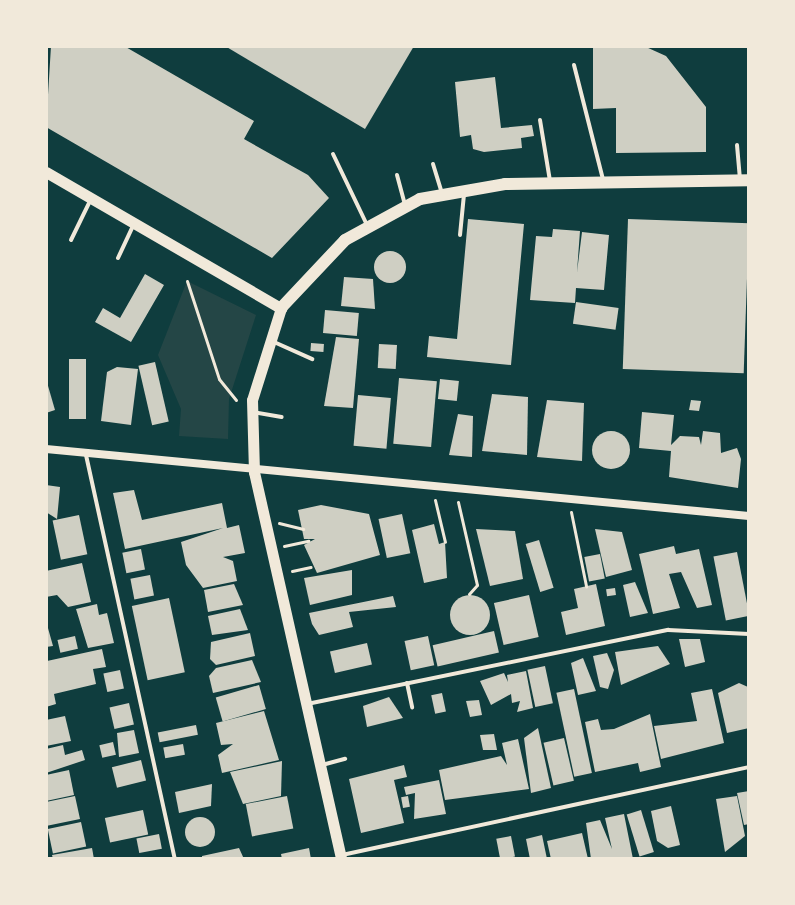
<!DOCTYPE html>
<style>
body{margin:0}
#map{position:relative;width:795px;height:905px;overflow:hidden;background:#0f3d3e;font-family:Cabin,sans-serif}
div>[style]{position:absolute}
.green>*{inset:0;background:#244646}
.building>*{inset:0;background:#cfcfc3;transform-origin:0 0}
.round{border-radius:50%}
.path>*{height:3px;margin:-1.5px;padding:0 1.5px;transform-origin:1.5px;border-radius:1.5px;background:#f1e9da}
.service>*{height:4px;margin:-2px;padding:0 2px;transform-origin:2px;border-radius:2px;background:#f1e9da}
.minor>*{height:8px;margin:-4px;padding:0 4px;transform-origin:4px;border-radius:4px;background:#f1e9da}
.tertiary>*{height:11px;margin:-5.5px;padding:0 5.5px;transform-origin:5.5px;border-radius:5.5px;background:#f1e9da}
.secondary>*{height:12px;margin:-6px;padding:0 6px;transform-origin:6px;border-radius:6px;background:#f1e9da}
span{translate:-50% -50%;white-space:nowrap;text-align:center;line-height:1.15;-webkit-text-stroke:6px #f1e9da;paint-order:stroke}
.frame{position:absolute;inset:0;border:48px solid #f1e9da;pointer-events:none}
</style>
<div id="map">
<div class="green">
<i style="clip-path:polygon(187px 281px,256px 315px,229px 399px,228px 439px,179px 436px,181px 409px,158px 355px)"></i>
</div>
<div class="building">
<i style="clip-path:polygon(51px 46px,124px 46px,254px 121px,244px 139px,308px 175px,329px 198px,272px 258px,46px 127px)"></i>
<i style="clip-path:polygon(225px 46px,414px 46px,365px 129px)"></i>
<i style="clip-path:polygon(646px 47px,666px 56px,706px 107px,706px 152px,616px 153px,616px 108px,593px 109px,593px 48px)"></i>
<i style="clip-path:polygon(495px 77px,501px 128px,532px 125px,534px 136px,521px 138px,522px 148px,484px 152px,473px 149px,471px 135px,460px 137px,455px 82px)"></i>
<i style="clip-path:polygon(468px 219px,524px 224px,511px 365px,427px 357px,429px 336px,457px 339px)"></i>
<i style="left:628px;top:219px;width:121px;height:150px;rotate:2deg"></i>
<i style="clip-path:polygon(553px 229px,580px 231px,577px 272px,582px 232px,609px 235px,604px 290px,576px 288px,575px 303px,530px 300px,536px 236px,552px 237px)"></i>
<i class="round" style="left:374px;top:251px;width:32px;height:32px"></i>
<i style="clip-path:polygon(145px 274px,164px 285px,131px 342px,95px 322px,103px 308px,120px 318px)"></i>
<i style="clip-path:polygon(344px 277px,373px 279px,375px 309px,341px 306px)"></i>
<i style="left:576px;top:302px;width:43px;height:22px;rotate:8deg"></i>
<i style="left:325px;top:310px;width:34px;height:23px;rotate:5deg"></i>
<i style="clip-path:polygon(336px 337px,359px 339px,353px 408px,324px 406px)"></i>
<i style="left:311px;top:343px;width:13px;height:8px;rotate:4deg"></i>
<i style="left:379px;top:344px;width:18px;height:24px;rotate:3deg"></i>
<i style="left:69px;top:359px;width:17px;height:60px"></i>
<i style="left:155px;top:362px;width:61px;height:17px;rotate:77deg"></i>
<i style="clip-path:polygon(117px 367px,138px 369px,131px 425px,101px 421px,107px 372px)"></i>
<i style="left:399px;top:378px;width:38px;height:66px;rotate:5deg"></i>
<i style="clip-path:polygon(46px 379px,55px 410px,46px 413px)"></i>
<i style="left:440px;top:379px;width:19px;height:20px;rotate:6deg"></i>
<i style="clip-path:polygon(492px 394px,528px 397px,527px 455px,482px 451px)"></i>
<i style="left:358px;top:395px;width:33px;height:51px;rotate:5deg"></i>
<i style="clip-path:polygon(547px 400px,584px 403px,582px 461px,537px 457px)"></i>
<i style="clip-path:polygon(691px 400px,701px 401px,699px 411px,689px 410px)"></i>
<i style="clip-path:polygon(642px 412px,674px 415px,671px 445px,680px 436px,699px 437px,701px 445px,703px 431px,720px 433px,721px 453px,737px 448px,741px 459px,738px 488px,669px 477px,671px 451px,639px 448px)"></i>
<i style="clip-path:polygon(458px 414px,473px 416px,472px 457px,449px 455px)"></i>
<i class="round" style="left:592px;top:431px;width:38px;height:38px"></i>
<i style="clip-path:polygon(46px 485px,60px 487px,57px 519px,46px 512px)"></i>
<i style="clip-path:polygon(134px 490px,142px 520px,222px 503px,227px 528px,239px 525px,245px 553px,223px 557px,233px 561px,237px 581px,203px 588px,186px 565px,181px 542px,223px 528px,125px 549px,113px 493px)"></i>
<i style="clip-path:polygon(321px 505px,369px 514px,380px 555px,317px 573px,304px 545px,315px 539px,304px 539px,298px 510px)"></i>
<i style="left:402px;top:514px;width:40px;height:24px;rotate:78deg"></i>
<i style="left:79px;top:515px;width:40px;height:27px;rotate:78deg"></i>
<i style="clip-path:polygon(434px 524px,439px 544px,445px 542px,447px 578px,424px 583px,412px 530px)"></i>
<i style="clip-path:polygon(476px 529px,515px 531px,523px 579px,490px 586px)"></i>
<i style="clip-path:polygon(595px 529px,622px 532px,632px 570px,606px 577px)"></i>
<i style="left:539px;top:540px;width:50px;height:14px;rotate:73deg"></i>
<i style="clip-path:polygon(674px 546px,676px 554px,699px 549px,712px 605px,697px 608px,681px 572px,669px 574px,680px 608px,653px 614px,639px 554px)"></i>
<i style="left:141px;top:549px;width:21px;height:19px;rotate:79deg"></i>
<i style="left:737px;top:552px;width:65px;height:24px;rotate:79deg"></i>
<i style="left:600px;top:554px;width:25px;height:16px;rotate:79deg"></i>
<i style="clip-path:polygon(82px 563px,91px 602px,68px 607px,57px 595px,46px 597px,46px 571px)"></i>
<i style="clip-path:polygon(352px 570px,352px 595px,310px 605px,304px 578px)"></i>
<i style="left:150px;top:575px;width:21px;height:20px;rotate:79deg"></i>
<i style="clip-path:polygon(635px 582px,648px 613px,630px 617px,623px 585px)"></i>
<i style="clip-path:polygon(234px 584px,243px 605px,208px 612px,204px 590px)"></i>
<i style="clip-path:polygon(596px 584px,605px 626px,566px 635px,561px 612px,578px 608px,574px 589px)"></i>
<i style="left:615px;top:588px;width:7px;height:9px;rotate:82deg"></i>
<i class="round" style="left:450px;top:595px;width:40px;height:40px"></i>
<i style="left:529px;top:595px;width:43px;height:36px;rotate:77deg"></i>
<i style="clip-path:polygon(393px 596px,396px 607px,349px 612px,353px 627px,319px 635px,312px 624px,309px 613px)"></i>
<i style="left:169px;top:598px;width:76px;height:38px;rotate:78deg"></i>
<i style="clip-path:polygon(97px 604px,99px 615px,107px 613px,114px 643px,88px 648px,76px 609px)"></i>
<i style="clip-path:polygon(240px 609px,248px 630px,212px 635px,208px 616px)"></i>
<i style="clip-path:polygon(46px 621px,53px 646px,46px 647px)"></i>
<i style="left:494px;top:631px;width:22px;height:63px;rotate:77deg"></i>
<i style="clip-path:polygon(250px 633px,255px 656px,216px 665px,210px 659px,211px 642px)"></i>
<i style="left:75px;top:636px;width:13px;height:18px;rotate:77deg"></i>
<i style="left:428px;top:636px;width:30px;height:24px;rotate:78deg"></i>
<i style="clip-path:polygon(679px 639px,700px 639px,705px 662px,685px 667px)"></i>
<i style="left:367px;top:643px;width:22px;height:38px;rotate:77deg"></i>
<i style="clip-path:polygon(658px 646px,670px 664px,621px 685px,615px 652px)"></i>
<i style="clip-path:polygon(102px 649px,106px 667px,93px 669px,96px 684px,54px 694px,56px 704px,46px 707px,47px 661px)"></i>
<i style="clip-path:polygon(607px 653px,614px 670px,608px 689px,600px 687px,593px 656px)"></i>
<i style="clip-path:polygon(583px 658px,596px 691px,578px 695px,571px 663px)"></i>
<i style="clip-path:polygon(252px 660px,261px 682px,213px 693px,209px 676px,216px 668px)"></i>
<i style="left:545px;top:666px;width:38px;height:18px;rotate:78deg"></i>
<i style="left:120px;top:670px;width:19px;height:17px;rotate:78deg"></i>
<i style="clip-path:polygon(526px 671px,533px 708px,517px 712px,520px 701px,512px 703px,511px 694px,491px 705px,480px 681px,504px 673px,508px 682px,507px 675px)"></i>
<i style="clip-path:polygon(739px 683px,748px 687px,749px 728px,727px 733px,718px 693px)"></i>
<i style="left:259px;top:685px;width:25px;height:45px;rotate:74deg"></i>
<i style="left:574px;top:689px;width:86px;height:18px;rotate:78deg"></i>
<i style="clip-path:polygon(712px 689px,724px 743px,661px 759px,654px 726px,697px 721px,691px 693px)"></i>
<i style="left:442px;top:693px;width:19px;height:11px;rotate:78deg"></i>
<i style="clip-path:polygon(389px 697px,403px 718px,367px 727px,363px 706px)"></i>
<i style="clip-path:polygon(479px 700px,482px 715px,470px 717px,466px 701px)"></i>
<i style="left:129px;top:703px;width:22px;height:20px;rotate:77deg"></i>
<i style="clip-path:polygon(264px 711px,279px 760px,222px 773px,218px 755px,233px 744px,221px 745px,216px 723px)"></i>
<i style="clip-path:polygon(650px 714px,661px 767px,640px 772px,638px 763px,595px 772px,585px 722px,598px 719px,601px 730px,614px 729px)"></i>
<i style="clip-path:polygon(65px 716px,71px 741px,46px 746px,46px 720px)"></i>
<i style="left:196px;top:725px;width:10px;height:39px;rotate:79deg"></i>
<i style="clip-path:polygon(538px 728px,551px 788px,531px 793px,524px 738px)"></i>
<i style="clip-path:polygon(134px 730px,139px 753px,119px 757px,117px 733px)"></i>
<i style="clip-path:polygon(494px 734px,497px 750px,483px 750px,480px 735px)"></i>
<i style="left:564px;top:738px;width:44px;height:21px;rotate:77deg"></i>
<i style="clip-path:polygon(518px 739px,529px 789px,445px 800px,439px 770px,501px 756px,507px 765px,502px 743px)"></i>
<i style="left:113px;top:742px;width:13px;height:14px;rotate:77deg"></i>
<i style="left:183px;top:744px;width:11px;height:20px;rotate:80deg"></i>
<i style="clip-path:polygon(63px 745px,65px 755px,82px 750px,85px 760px,46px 773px,46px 749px)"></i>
<i style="left:141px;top:760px;width:21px;height:30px;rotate:76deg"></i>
<i style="clip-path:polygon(282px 761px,281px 796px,243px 804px,230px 772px)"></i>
<i style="clip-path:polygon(404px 765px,407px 777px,394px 780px,404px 823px,361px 833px,349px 779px)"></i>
<i style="clip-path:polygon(69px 770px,74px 795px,46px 801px,46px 775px)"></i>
<i style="clip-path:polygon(439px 780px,446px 814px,414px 819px,415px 793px,406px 795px,404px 787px)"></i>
<i style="clip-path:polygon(212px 784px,211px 806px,179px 813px,175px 792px)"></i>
<i style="clip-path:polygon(749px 791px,749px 824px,744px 825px,737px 793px)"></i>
<i style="clip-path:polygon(75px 796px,80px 819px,46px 826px,46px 802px)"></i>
<i style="left:287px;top:796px;width:33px;height:42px;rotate:79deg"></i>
<i style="left:408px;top:796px;width:11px;height:7px;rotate:80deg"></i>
<i style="clip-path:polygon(737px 796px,745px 836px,725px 852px,716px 799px)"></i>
<i style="clip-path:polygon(671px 806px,680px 845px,668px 848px,657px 841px,651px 811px)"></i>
<i style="left:143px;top:810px;width:25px;height:39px;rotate:78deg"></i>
<i style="left:641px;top:810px;width:44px;height:15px;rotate:73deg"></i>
<i style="clip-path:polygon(624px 814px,633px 859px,591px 859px,586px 823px,600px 820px,612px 849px,605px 818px)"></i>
<i class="round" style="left:185px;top:817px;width:30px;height:30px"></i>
<i style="left:81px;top:822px;width:25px;height:34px;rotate:78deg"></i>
<i style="clip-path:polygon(582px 833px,588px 859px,551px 859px,547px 841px)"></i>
<i style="left:159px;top:834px;width:15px;height:23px;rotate:79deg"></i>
<i style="clip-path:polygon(542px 835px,547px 859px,530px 859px,526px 839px)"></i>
<i style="left:511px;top:836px;width:21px;height:15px;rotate:79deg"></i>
<i style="clip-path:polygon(92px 848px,94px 859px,53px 859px,52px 855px)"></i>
<i style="clip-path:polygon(239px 848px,244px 859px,202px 859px,202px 856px)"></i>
<i style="clip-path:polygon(309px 848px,311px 859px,282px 859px,281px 854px)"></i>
</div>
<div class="path">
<i style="left:187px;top:281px;width:103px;rotate:71.9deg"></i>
<i style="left:219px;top:379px;width:27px;rotate:51deg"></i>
<i style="left:435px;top:500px;width:43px;rotate:76.6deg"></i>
<i style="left:458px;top:502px;width:85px;rotate:77.1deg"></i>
<i style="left:477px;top:585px;width:12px;rotate:132deg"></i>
<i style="left:571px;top:512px;width:76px;rotate:78.5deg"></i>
<i style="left:279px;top:523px;width:25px;rotate:14deg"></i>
<i style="left:284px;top:546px;width:25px;rotate:-12deg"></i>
<i style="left:292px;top:571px;width:19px;rotate:-12deg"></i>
</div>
<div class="service">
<i style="left:574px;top:65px;width:119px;rotate:75.8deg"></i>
<i style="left:540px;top:120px;width:62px;rotate:80.7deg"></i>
<i style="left:737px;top:145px;width:32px;rotate:85deg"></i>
<i style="left:333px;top:154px;width:79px;rotate:64.4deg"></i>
<i style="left:433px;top:164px;width:30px;rotate:73deg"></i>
<i style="left:397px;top:175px;width:30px;rotate:75deg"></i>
<i style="left:460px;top:235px;width:41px;rotate:-84.4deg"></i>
<i style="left:71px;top:240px;width:46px;rotate:-64deg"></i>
<i style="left:118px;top:258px;width:38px;rotate:-65deg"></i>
<i style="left:274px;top:342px;width:42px;rotate:24.1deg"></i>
<i style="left:253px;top:412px;width:29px;rotate:10deg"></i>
<i style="left:86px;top:455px;width:414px;rotate:77.6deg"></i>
<i style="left:407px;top:683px;width:25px;rotate:78deg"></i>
<i style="left:307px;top:704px;width:369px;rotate:-11.6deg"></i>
<i style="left:668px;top:630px;width:81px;rotate:2.8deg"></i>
<i style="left:322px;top:765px;width:24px;rotate:-15deg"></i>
<i style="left:342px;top:855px;width:416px;rotate:-12.2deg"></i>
</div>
<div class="minor">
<i style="left:46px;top:449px;width:706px;rotate:5.44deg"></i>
</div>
<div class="tertiary">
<i style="left:46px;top:172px;width:272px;rotate:30.1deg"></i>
<i style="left:281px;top:308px;width:96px;rotate:107.5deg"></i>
<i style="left:252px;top:400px;width:72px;rotate:88.4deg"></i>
<i style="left:254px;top:472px;width:397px;rotate:77.3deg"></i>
</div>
<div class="secondary">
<i style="left:281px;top:308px;width:93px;rotate:-46.7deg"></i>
<i style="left:345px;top:240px;width:85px;rotate:-28.7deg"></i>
<i style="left:420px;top:199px;width:86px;rotate:-10deg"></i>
<i style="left:505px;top:184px;width:244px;rotate:-0.9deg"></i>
</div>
<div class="frame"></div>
</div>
